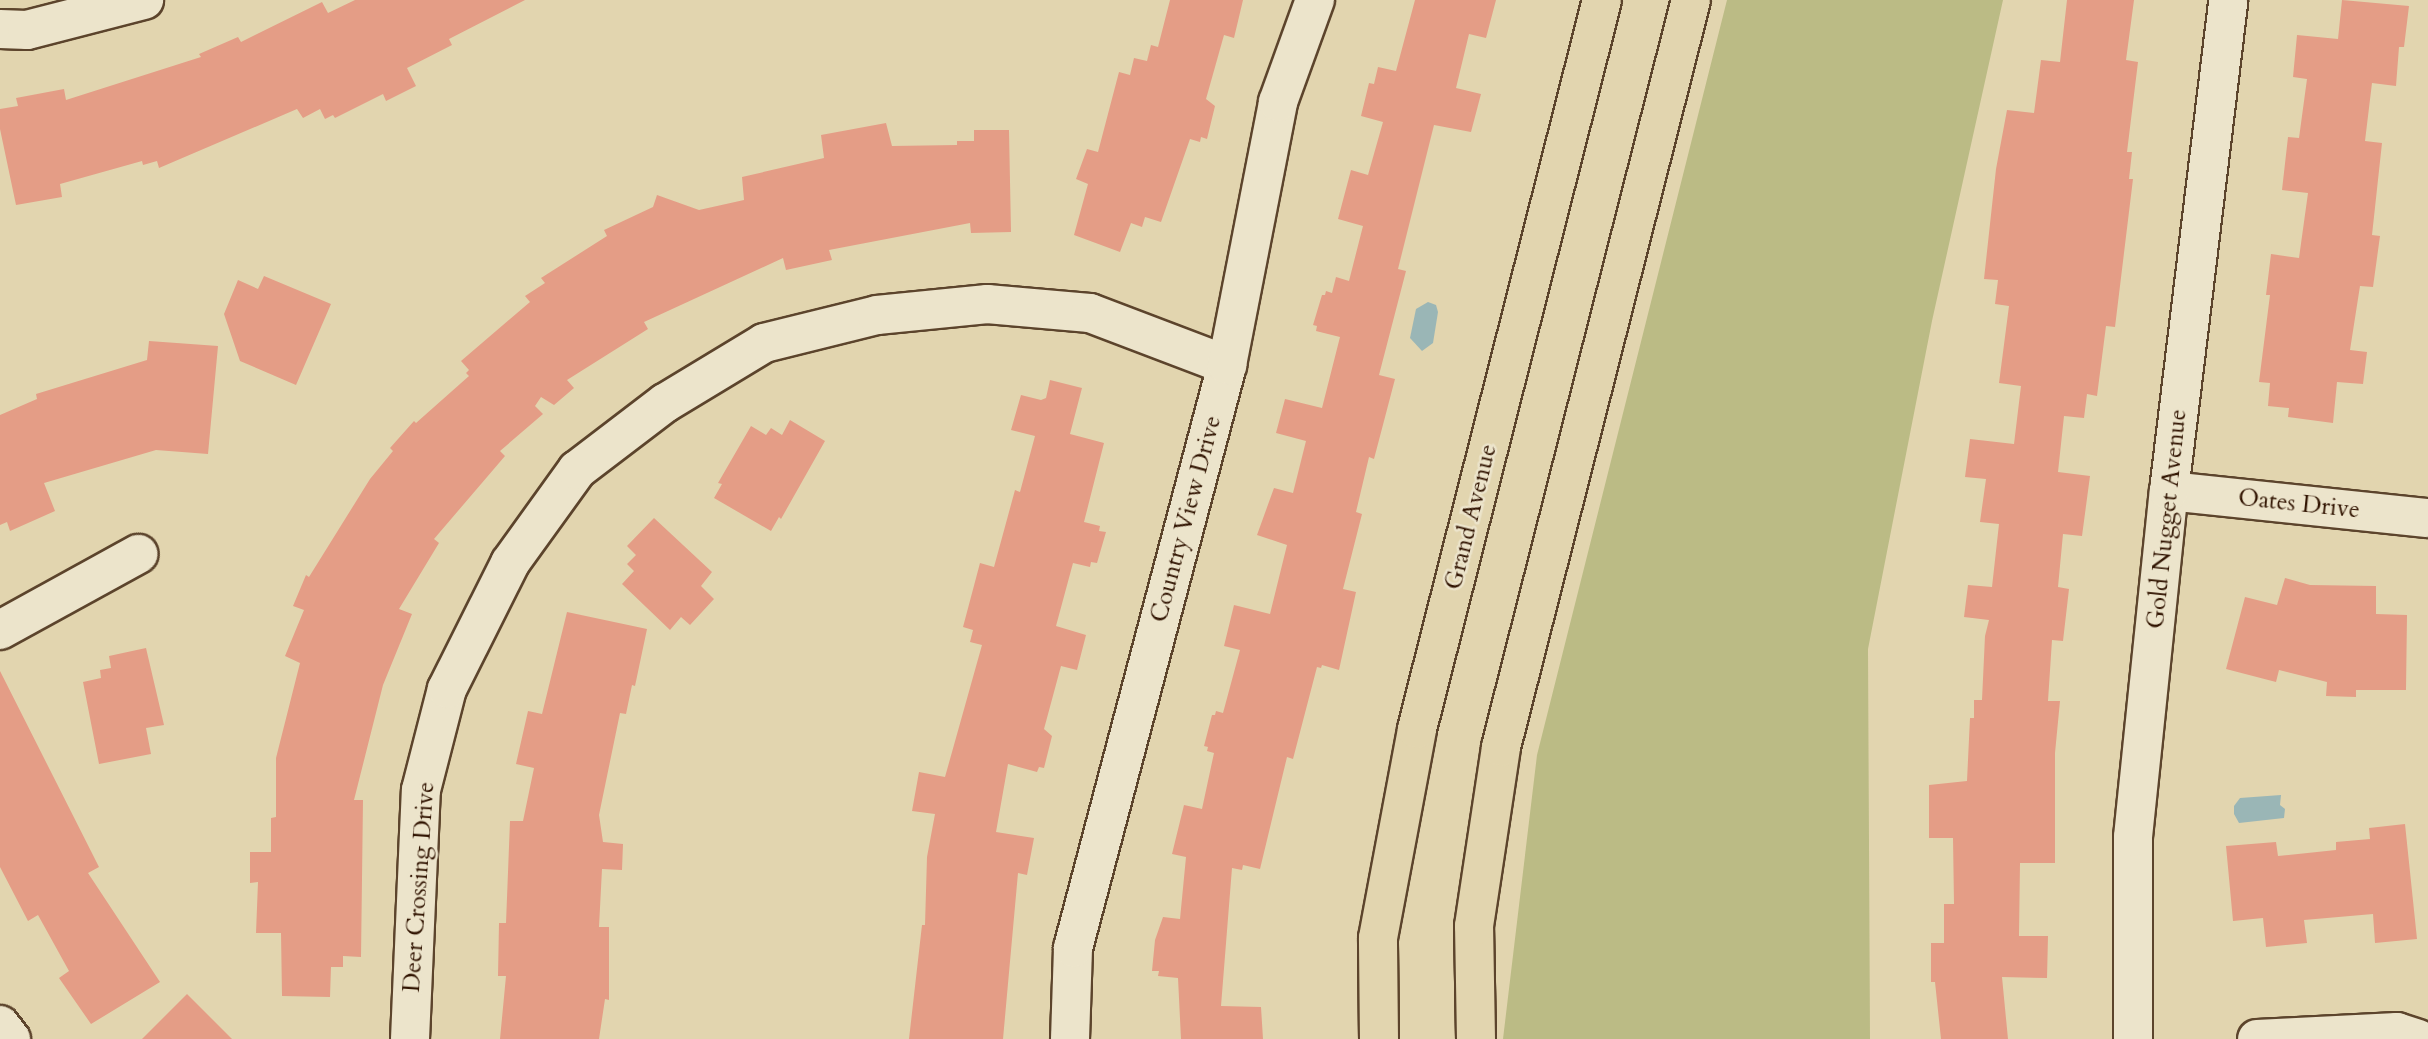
<!DOCTYPE html>
<style>
body{margin:0}
#map{position:relative;width:2428px;height:1039px;overflow:hidden;background:#e2d5af;font-family:Cardo,serif}
div>[style]{position:absolute}
.green>*{inset:0;background:#bbbb85}
.water>*{inset:0;background:#9ab6b6}
.building>*{inset:0;background:#e49d86}
.roads{filter:drop-shadow(2px 0 #5c442c) drop-shadow(-2px 0 #5c442c) drop-shadow(0 2px #5c442c) drop-shadow(0 -2px #5c442c)}
.street>*{height:38px;margin:-19px;padding:0 19px;transform-origin:19px;border-radius:19px;background:#ece4cb}
.primary>*{height:38px;margin:-19px;padding:0 19px;transform-origin:19px;border-radius:19px;background:#e2d5af}
span{translate:-50% -50%;white-space:nowrap;text-align:center;line-height:1.15;-webkit-text-stroke:5px #ece4cb;paint-order:stroke}
.street-label{font-size:24px;color:#301300}
</style>
<div id="map">
<div class="green">
<i style="clip-path:polygon(1727px 0,2003px 0,1932px 321px,1868px 649px,1870px 1039px,1503px 1039px,1537px 755px)"></i>
</div>
<div class="water">
<i style="clip-path:polygon(1428px 302px,1436px 305px,1438px 312px,1433px 343px,1422px 351px,1410px 338px,1416px 309px)"></i>
<i style="clip-path:polygon(2281px 795px,2280px 805px,2285px 809px,2284px 818px,2239px 823px,2234px 814px,2234px 806px,2240px 798px)"></i>
</div>
<div class="building">
<i style="clip-path:polygon(355px 0,525px 0,449px 39px,452px 45px,407px 68px,416px 86px,386px 101px,383px 94px,335px 118px,333px 115px,325px 119px,320px 109px,303px 118px,297px 109px,159px 168px,157px 161px,143px 165px,142px 161px,60px 184px,62px 197px,16px 205px,0 129px,0 109px,18px 106px,16px 98px,64px 89px,66px 100px,201px 57px,199px 54px,238px 37px,241px 42px,322px 2px,328px 13px)"></i>
<i style="clip-path:polygon(1170px 0,1243px 0,1234px 38px,1224px 35px,1206px 99px,1215px 106px,1207px 139px,1201px 137px,1200px 142px,1190px 139px,1161px 222px,1145px 217px,1142px 227px,1131px 223px,1120px 252px,1074px 235px,1088px 184px,1076px 179px,1087px 149px,1098px 152px,1119px 72px,1130px 75px,1134px 58px,1147px 61px,1151px 45px,1158px 47px)"></i>
<i style="clip-path:polygon(1415px 0,1496px 0,1486px 38px,1469px 34px,1456px 88px,1481px 94px,1471px 132px,1434px 125px,1398px 269px,1406px 271px,1379px 375px,1395px 379px,1374px 459px,1369px 457px,1356px 512px,1362px 514px,1343px 589px,1356px 592px,1339px 670px,1322px 665px,1321px 668px,1317px 667px,1293px 759px,1287px 757px,1260px 869px,1243px 865px,1242px 870px,1232px 868px,1221px 1006px,1261px 1007px,1263px 1039px,1181px 1039px,1178px 978px,1158px 976px,1159px 971px,1152px 971px,1155px 940px,1163px 917px,1180px 919px,1186px 857px,1172px 854px,1184px 805px,1202px 809px,1214px 753px,1207px 751px,1208px 747px,1204px 746px,1212px 715px,1215px 715px,1216px 711px,1223px 713px,1240px 650px,1224px 646px,1234px 605px,1270px 614px,1287px 545px,1257px 535px,1274px 488px,1293px 493px,1306px 441px,1276px 433px,1285px 399px,1322px 408px,1340px 337px,1316px 331px,1317px 326px,1313px 325px,1322px 295px,1325px 295px,1326px 291px,1332px 293px,1336px 277px,1349px 281px,1363px 226px,1338px 219px,1351px 170px,1368px 175px,1383px 122px,1361px 116px,1369px 83px,1374px 84px,1378px 67px,1396px 71px)"></i>
<i style="clip-path:polygon(2067px 0,2134px 0,2126px 60px,2138px 62px,2127px 152px,2132px 152px,2129px 179px,2133px 179px,2115px 327px,2106px 326px,2097px 396px,2087px 394px,2084px 418px,2064px 416px,2058px 472px,2090px 476px,2082px 536px,2063px 534px,2058px 587px,2069px 589px,2063px 641px,2052px 640px,2048px 701px,2060px 701px,2055px 753px,2055px 863px,2020px 863px,2019px 936px,2048px 936px,2047px 978px,2002px 977px,2008px 1039px,1941px 1039px,1935px 982px,1931px 982px,1931px 943px,1944px 943px,1944px 904px,1954px 904px,1953px 838px,1929px 838px,1929px 785px,1967px 781px,1970px 718px,1974px 718px,1974px 700px,1982px 700px,1985px 636px,1989px 620px,1964px 617px,1968px 585px,1992px 587px,1999px 524px,1980px 522px,1986px 479px,1965px 477px,1970px 439px,2014px 444px,2021px 386px,1999px 383px,2009px 306px,1995px 304px,1998px 280px,1984px 279px,1996px 169px,2007px 110px,2034px 113px,2041px 60px,2060px 62px)"></i>
<i style="clip-path:polygon(2342px 0,2409px 6px,2404px 47px,2399px 47px,2396px 86px,2372px 83px,2365px 141px,2382px 143px,2372px 235px,2380px 236px,2373px 287px,2360px 286px,2350px 350px,2367px 352px,2363px 384px,2337px 382px,2333px 423px,2288px 417px,2289px 408px,2268px 406px,2270px 383px,2259px 382px,2270px 295px,2266px 295px,2271px 254px,2299px 258px,2308px 193px,2282px 190px,2288px 137px,2299px 138px,2307px 79px,2293px 77px,2297px 35px,2338px 39px)"></i>
<i style="clip-path:polygon(886px 123px,892px 146px,957px 145px,957px 141px,974px 141px,974px 130px,1009px 130px,1011px 232px,971px 233px,970px 223px,829px 250px,832px 260px,786px 270px,783px 258px,644px 322px,648px 329px,567px 380px,574px 388px,554px 405px,541px 397px,535px 406px,543px 414px,500px 451px,505px 456px,434px 539px,439px 543px,399px 609px,412px 614px,383px 685px,354px 800px,363px 800px,361px 957px,343px 956px,343px 967px,331px 967px,330px 997px,282px 996px,281px 933px,256px 933px,258px 882px,250px 883px,250px 852px,271px 852px,271px 818px,276px 817px,276px 758px,300px 663px,285px 656px,304px 610px,293px 606px,306px 575px,309px 577px,370px 479px,393px 451px,390px 448px,414px 421px,416px 423px,469px 376px,466px 373px,469px 370px,461px 361px,530px 302px,525px 296px,545px 283px,541px 278px,607px 236px,604px 230px,653px 207px,657px 195px,699px 210px,744px 200px,742px 177px,824px 158px,821px 135px)"></i>
<i style="clip-path:polygon(264px 276px,331px 304px,296px 385px,240px 361px,224px 314px,238px 280px,258px 289px)"></i>
<i style="clip-path:polygon(149px 341px,218px 346px,208px 454px,156px 450px,44px 483px,55px 511px,10px 531px,7px 522px,0 525px,0 415px,37px 399px,36px 394px,147px 360px)"></i>
<i style="clip-path:polygon(1050px 380px,1082px 388px,1070px 434px,1104px 443px,1084px 522px,1100px 526px,1099px 531px,1106px 532px,1097px 563px,1091px 562px,1090px 567px,1073px 563px,1056px 626px,1086px 635px,1077px 670px,1061px 666px,1044px 729px,1052px 736px,1044px 768px,1039px 767px,1037px 772px,1008px 764px,996px 832px,1034px 838px,1027px 875px,1018px 873px,1003px 1039px,909px 1039px,922px 925px,925px 925px,927px 857px,935px 814px,912px 811px,919px 772px,945px 777px,982px 645px,970px 642px,973px 630px,963px 627px,980px 563px,994px 567px,1015px 490px,1020px 492px,1035px 436px,1011px 430px,1021px 395px,1041px 400px,1046px 398px)"></i>
<i style="clip-path:polygon(790px 420px,825px 441px,781px 519px,779px 517px,771px 531px,714px 498px,722px 484px,718px 483px,751px 426px,766px 435px,771px 428px,782px 435px)"></i>
<i style="clip-path:polygon(654px 518px,712px 572px,701px 586px,714px 599px,690px 625px,681px 617px,670px 630px,622px 584px,634px 571px,627px 564px,636px 555px,627px 546px)"></i>
<i style="clip-path:polygon(2285px 578px,2310px 585px,2376px 586px,2376px 614px,2407px 615px,2406px 690px,2356px 690px,2356px 697px,2326px 696px,2327px 682px,2279px 670px,2276px 682px,2226px 669px,2245px 597px,2277px 605px)"></i>
<i style="clip-path:polygon(567px 612px,647px 629px,635px 686px,632px 685px,626px 714px,620px 713px,599px 815px,603px 842px,623px 844px,622px 870px,602px 869px,599px 927px,609px 927px,609px 1000px,605px 999px,599px 1039px,500px 1039px,506px 976px,498px 976px,499px 923px,506px 923px,510px 821px,523px 821px,534px 768px,516px 764px,528px 711px,542px 714px)"></i>
<i style="clip-path:polygon(146px 648px,164px 725px,146px 728px,151px 754px,99px 764px,83px 682px,101px 678px,100px 670px,111px 668px,109px 656px)"></i>
<i style="clip-path:polygon(0 671px,99px 867px,88px 873px,160px 982px,91px 1024px,59px 978px,69px 971px,38px 915px,28px 921px,0 867px)"></i>
<i style="clip-path:polygon(2405px 824px,2417px 939px,2375px 943px,2373px 914px,2304px 920px,2307px 943px,2266px 947px,2263px 918px,2233px 921px,2226px 846px,2276px 842px,2278px 856px,2336px 850px,2336px 842px,2370px 839px,2369px 828px)"></i>
<i style="clip-path:polygon(187px 994px,232px 1039px,142px 1039px)"></i>
</div>
<div class="roads">
<div class="street">
<i style="left:0;top:29px;width:27px;rotate:2deg"></i>
<i style="left:27px;top:30px;width:121px;rotate:-14.4deg"></i>
<i style="left:2169px;top:491px;width:260px;rotate:6deg"></i>
<i style="left:0;top:630px;width:158px;rotate:-28.8deg"></i>
<i style="left:0;top:1025px;width:18px;rotate:52deg"></i>
<i style="left:410px;top:1039px;width:249px;rotate:-87.5deg"></i>
<i style="left:421px;top:790px;width:104px;rotate:-75.6deg"></i>
<i style="left:447px;top:689px;width:141px;rotate:-63.4deg"></i>
<i style="left:510px;top:563px;width:115px;rotate:-54.2deg"></i>
<i style="left:577px;top:470px;width:111px;rotate:-37.3deg"></i>
<i style="left:665px;top:403px;width:116px;rotate:-31.2deg"></i>
<i style="left:764px;top:343px;width:116px;rotate:-13.9deg"></i>
<i style="left:877px;top:315px;width:111px;rotate:-5.7deg"></i>
<i style="left:987px;top:304px;width:103px;rotate:5deg"></i>
<i style="left:1090px;top:313px;width:147px;rotate:20.8deg"></i>
<i style="left:1070px;top:1039px;width:91px;rotate:-88.1deg"></i>
<i style="left:1073px;top:948px;width:603px;rotate:-75.2deg"></i>
<i style="left:1227px;top:365px;width:268px;rotate:-79deg"></i>
<i style="left:1278px;top:102px;width:109px;rotate:-70.1deg"></i>
<i style="left:2133px;top:1039px;width:202px;rotate:-90deg"></i>
<i style="left:2133px;top:837px;width:348px;rotate:-84.1deg"></i>
<i style="left:2169px;top:491px;width:495px;rotate:-83.1deg"></i>
<i style="left:2257px;top:1039px;width:140px;rotate:-2.9deg"></i>
<i style="left:2397px;top:1032px;width:22px;rotate:18deg"></i>
</div>
<div class="primary">
<i style="left:1379px;top:1039px;width:101px;rotate:-90.6deg"></i>
<i style="left:1378px;top:938px;width:213px;rotate:-79.4deg"></i>
<i style="left:1417px;top:729px;width:752px;rotate:-75.76deg"></i>
<i style="left:1476px;top:1039px;width:113px;rotate:-91deg"></i>
<i style="left:1474px;top:926px;width:181px;rotate:-81.4deg"></i>
<i style="left:1501px;top:747px;width:771px;rotate:-75.73deg"></i>
</div>
</div>
<div class="street-label">
<span style="left:2299px;top:504px;rotate:6deg">Oates Drive</span>
<span style="left:1471px;top:517px;rotate:-76deg">Grand Avenue</span>
<span style="left:1186px;top:519px;rotate:-75deg">Country View Drive</span>
<span style="left:2167px;top:519px;rotate:-84deg">Gold Nugget Avenue</span>
<span style="left:419px;top:887px;rotate:-86deg">Deer Crossing Drive</span>
</div>
</div>
